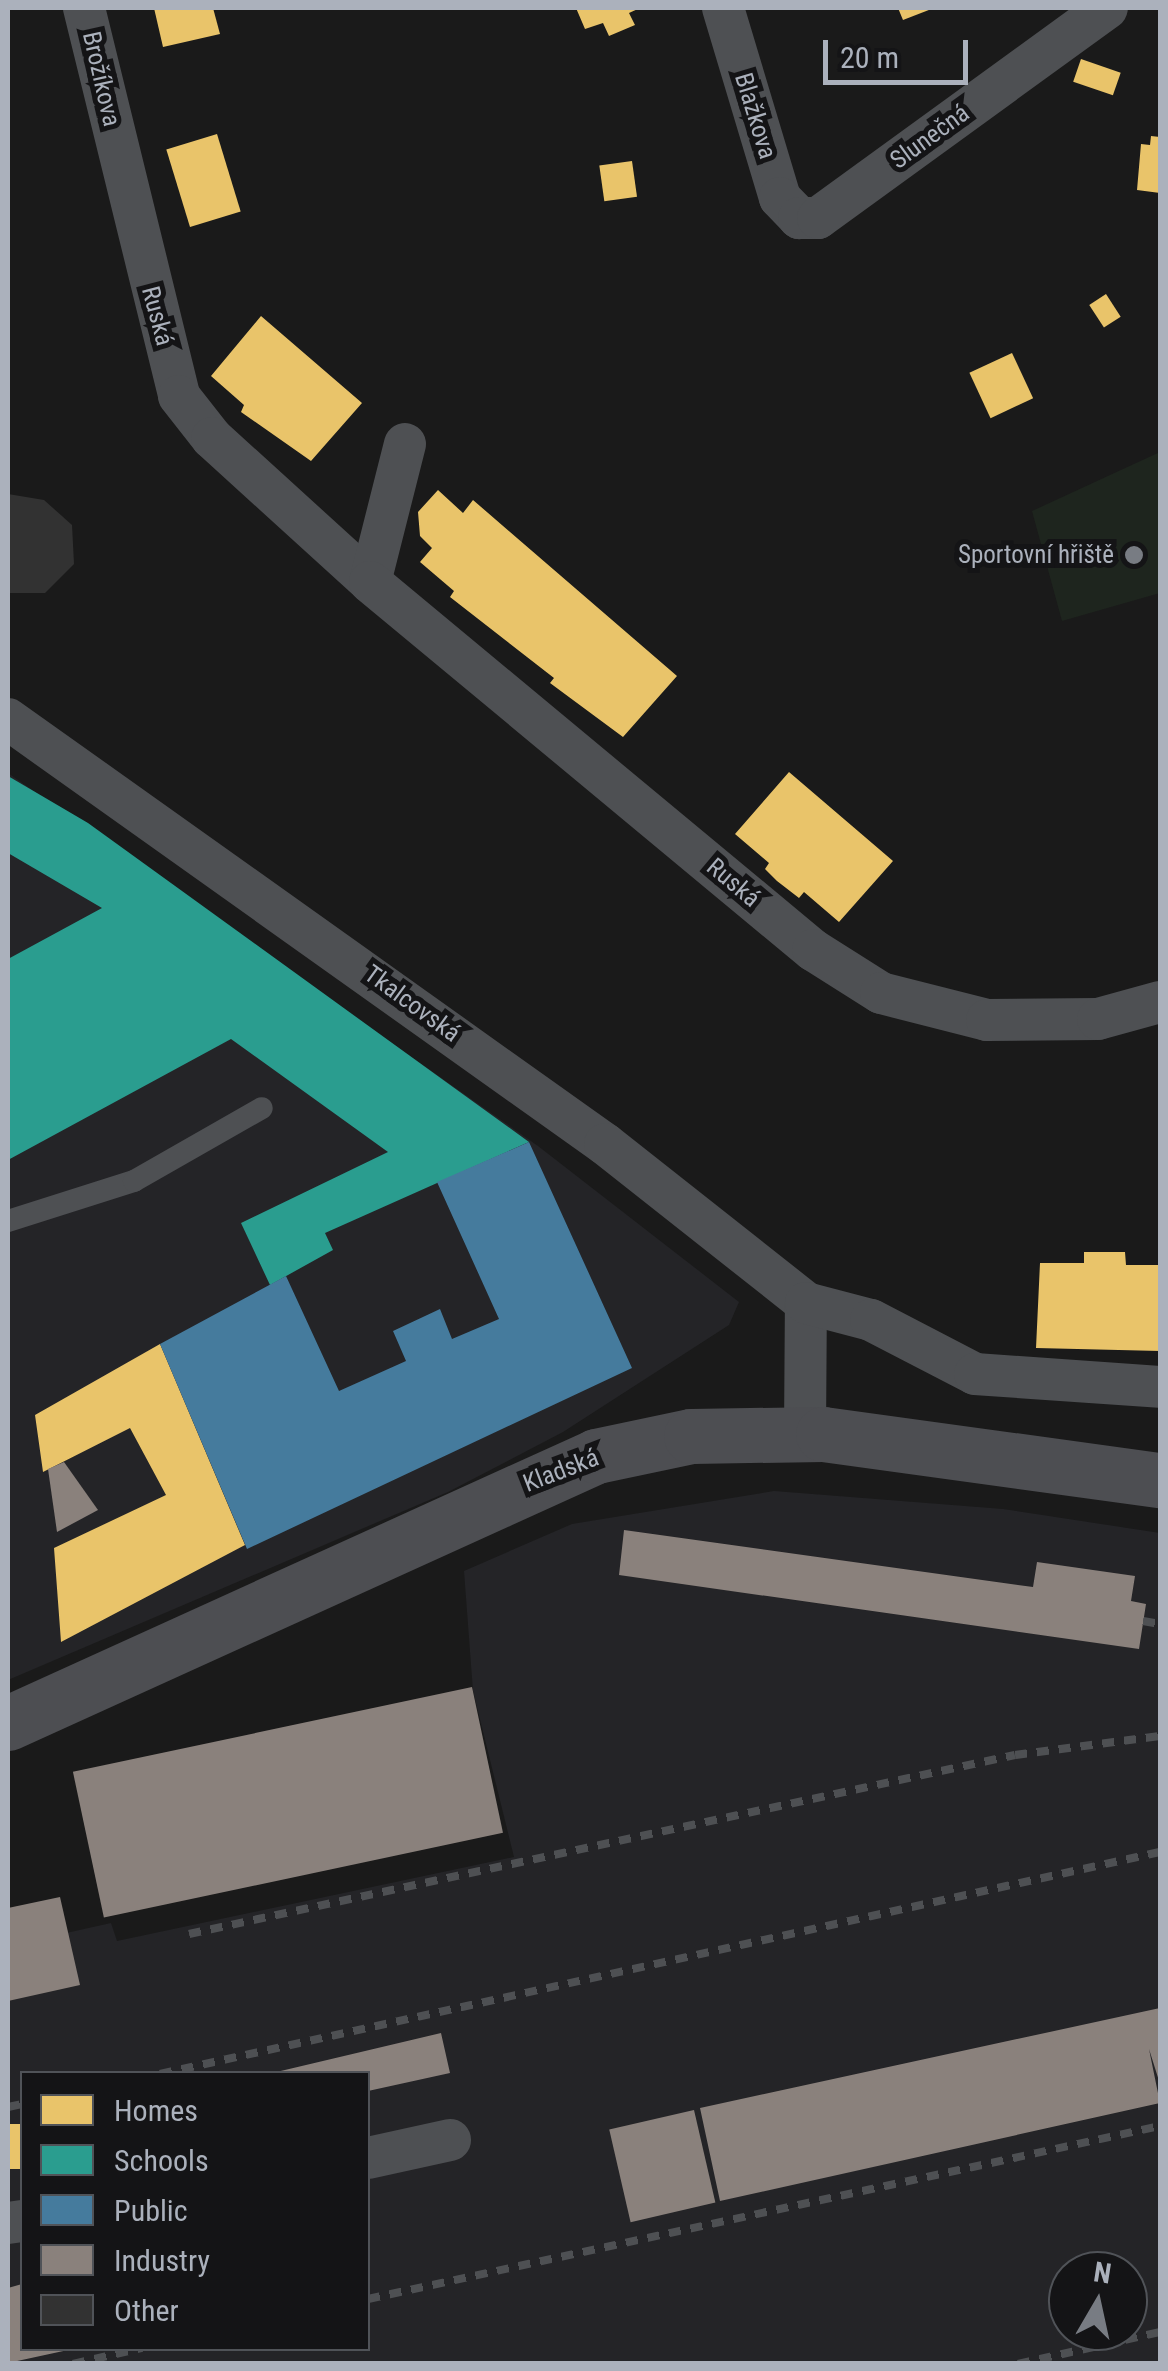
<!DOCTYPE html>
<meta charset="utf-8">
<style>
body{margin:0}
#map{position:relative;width:1168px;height:2371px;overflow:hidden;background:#1a1a1a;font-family:"Roboto Condensed",sans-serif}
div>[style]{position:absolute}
.built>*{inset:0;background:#242427}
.green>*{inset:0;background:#1e251e}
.homes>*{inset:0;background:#e9c46a;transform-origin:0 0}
.schools>*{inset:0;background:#2a9d8f}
.public>*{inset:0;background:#457b9d}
.industry>*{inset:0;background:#8a817c;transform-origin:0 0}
.building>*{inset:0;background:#323232}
.lane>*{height:22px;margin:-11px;padding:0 11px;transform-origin:11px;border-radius:11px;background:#4e5053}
.street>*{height:42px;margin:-21px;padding:0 21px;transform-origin:21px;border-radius:21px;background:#4e5053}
.secondary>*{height:55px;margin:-27.5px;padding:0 27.5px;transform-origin:27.5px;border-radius:27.5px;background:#4d4e52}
.rail>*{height:8px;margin-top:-4px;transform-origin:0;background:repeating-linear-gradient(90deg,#4e5053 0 12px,transparent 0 22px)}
.dots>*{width:28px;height:28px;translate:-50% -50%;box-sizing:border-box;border:5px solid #141416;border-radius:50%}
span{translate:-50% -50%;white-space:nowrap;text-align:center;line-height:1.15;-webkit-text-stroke:10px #141416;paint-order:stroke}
.street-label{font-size:25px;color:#abb1bc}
.poi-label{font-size:25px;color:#abb1bc}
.right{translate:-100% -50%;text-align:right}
.frame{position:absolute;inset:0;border:10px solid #abb1bc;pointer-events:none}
.legend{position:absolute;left:20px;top:2071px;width:350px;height:280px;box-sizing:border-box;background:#141416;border:2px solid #505358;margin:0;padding:12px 18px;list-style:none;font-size:30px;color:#abb1bc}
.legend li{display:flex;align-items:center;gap:20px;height:50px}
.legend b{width:50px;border:2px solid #505358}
.north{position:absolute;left:1048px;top:2251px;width:100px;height:100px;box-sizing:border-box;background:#141416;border:2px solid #505358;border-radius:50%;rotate:9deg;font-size:28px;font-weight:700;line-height:40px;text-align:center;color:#abb1bc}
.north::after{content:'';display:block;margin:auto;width:35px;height:45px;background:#787c83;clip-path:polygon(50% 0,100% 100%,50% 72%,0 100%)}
.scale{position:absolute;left:823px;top:40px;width:145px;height:45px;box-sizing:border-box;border:5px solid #abb1bc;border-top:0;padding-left:12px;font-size:30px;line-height:35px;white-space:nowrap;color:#abb1bc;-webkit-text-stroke:8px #141416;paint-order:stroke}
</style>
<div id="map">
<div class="built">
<i style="clip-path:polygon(8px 773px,538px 1146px,739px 1302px,729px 1325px,563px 1432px,448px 1492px,8px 1680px)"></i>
<i style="clip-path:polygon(evenodd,774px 1491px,1003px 1509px,1160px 1533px,1160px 2363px,8px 2363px,8px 1946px,111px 1923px,117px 1941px,514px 1857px,473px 1691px,464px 1571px,572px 1524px,774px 1491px,22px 2074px,368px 2074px,368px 2348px,22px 2348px,22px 2074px,774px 1491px,1068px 2271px,1128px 2271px,1128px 2331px,1068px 2331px,1068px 2271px)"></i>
</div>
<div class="green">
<i style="clip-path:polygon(1160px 452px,1160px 593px,1062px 621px,1032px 511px)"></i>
</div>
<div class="homes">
<i style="clip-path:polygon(154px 8px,213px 8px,220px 34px,163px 47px)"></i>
<i style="clip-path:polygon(576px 8px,640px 8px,629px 13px,635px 25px,609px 36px,603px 23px,585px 29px)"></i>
<i style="clip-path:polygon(898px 8px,934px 8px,903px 20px)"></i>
<i style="left:1081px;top:59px;width:42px;height:24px;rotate:19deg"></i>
<i style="left:217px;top:134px;width:81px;height:53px;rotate:73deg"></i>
<i style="clip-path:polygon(1151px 136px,1160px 137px,1160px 193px,1137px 190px,1141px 144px,1150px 145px)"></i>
<i style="left:632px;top:161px;width:36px;height:33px;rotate:82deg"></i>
<i style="left:1106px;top:294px;width:27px;height:20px;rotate:57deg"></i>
<i style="clip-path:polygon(261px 316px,362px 403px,311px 461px,241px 412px,244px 405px,211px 376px)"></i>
<i style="left:1012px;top:353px;width:50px;height:47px;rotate:65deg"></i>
<i style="clip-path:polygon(438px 490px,463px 513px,473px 500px,677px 676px,623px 737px,550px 683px,554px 678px,450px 597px,454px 591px,420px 562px,432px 548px,420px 536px,418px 512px)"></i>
<i style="clip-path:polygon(789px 772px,893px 861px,839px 922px,804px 892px,799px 898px,777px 881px,765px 869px,769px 863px,735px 834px)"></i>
<i style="clip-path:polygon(1084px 1252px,1125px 1252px,1126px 1265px,1160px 1265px,1160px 1351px,1036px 1348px,1040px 1263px,1084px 1263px)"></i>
<i style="clip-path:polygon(160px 1344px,245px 1545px,61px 1642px,54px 1548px,166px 1495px,130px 1428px,43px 1472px,35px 1415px)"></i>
<i style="left:22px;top:2124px;width:45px;height:14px;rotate:90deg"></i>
</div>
<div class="schools">
<i style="clip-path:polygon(8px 776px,88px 823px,529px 1142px,325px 1233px,333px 1250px,270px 1285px,241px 1223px,388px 1152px,231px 1039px,8px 1160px,8px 959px,102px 908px,8px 853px)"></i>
</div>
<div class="public">
<i style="clip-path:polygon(529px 1142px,632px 1368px,247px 1549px,160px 1344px,286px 1276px,339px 1391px,406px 1361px,393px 1331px,440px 1309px,452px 1339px,499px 1319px,437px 1182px)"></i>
</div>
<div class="industry">
<i style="clip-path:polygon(64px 1462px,98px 1510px,57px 1532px,48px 1469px)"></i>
<i style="clip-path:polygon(624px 1530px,1033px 1587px,1037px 1562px,1135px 1576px,1131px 1601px,1146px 1604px,1139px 1649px,619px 1575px)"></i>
<i style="left:472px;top:1687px;width:149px;height:408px;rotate:78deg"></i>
<i style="clip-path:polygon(60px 1897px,80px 1985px,8px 2001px,8px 1908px)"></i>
<i style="clip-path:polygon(1160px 2008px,1160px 2084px,1149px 2049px,1160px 2103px,720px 2201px,700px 2108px)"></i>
<i style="clip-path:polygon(441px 2033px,450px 2073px,368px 2091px,368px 2074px,268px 2074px)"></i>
<i style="left:694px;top:2110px;width:95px;height:87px;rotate:77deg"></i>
<i style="clip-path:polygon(22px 2284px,22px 2348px,68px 2350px,8px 2363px,8px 2288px)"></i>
</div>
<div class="building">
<i style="clip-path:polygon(8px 494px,44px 500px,72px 525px,74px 564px,45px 593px,8px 593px)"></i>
</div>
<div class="lane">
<i style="left:8px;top:1221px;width:132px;rotate:-17.6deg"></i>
<i style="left:134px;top:1181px;width:147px;rotate:-29.7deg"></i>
</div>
<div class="street">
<i style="left:84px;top:8px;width:399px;rotate:76.2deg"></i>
<i style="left:179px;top:396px;width:53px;rotate:51.8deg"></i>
<i style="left:212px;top:438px;width:214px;rotate:42.3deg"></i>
<i style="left:723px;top:8px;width:198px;rotate:73.3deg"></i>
<i style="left:780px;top:198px;width:28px;rotate:46deg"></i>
<i style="left:799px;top:218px;width:19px"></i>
<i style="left:818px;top:218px;width:357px;rotate:-36deg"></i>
<i style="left:405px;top:444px;width:142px;rotate:104.2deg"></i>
<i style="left:370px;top:582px;width:576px;rotate:39.72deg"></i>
<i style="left:813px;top:950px;width:80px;rotate:32.3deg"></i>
<i style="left:881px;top:993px;width:109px;rotate:14.3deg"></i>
<i style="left:987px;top:1020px;width:111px;rotate:-0.5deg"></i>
<i style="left:1098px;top:1019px;width:64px;rotate:-15.3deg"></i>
<i style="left:8px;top:719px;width:733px;rotate:35.45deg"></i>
<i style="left:605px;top:1144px;width:256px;rotate:38.3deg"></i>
<i style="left:805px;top:1434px;width:131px;rotate:-89.6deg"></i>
<i style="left:806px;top:1303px;width:67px;rotate:14.7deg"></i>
<i style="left:871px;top:1320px;width:117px;rotate:27.4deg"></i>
<i style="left:975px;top:1374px;width:185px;rotate:4deg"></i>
<i style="left:368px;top:2158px;width:84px;rotate:-12.4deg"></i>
<i style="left:8px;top:2223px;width:14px;rotate:-8deg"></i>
</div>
<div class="secondary">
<i style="left:8px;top:1723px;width:646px;rotate:-24.42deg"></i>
<i style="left:596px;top:1456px;width:97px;rotate:-11.9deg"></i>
<i style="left:691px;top:1436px;width:132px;rotate:-0.9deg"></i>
<i style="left:823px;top:1434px;width:340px;rotate:7.8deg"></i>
</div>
<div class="rail">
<i style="left:1143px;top:1621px;width:17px;rotate:10deg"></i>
<i style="left:189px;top:1934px;width:845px;rotate:-12.23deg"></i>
<i style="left:1015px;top:1755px;width:146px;rotate:-7.5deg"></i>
<i style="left:160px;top:2074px;width:1024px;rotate:-12.52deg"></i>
<i style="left:8px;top:2107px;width:14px;rotate:-12deg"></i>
<i style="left:368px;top:2299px;width:811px;rotate:-12.32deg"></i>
<i style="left:73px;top:2364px;width:71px;rotate:-13.1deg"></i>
<i style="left:1018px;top:2364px;width:146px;rotate:-12.7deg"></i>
</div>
<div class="dots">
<i style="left:1134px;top:555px;background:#787c83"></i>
</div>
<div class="street-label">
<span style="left:101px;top:79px;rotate:77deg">Brožíkova</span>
<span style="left:755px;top:116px;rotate:73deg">Blažkova</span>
<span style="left:930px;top:137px;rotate:-36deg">Slunečná</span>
<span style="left:157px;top:316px;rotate:75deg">Ruská</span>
<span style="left:733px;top:883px;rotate:40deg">Ruská</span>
<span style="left:412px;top:1004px;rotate:36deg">Tkalcovská</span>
<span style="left:561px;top:1471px;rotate:-21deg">Kladská</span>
</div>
<div class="poi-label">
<span class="right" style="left:1114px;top:555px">Sportovní hřiště</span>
</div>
<div class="frame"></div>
<ul class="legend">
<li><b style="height:28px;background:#e9c46a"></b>Homes</li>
<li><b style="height:28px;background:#2a9d8f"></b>Schools</li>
<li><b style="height:28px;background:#457b9d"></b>Public</li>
<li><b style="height:28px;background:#8a817c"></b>Industry</li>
<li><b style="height:28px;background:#323232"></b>Other</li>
</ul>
<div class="north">N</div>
<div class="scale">20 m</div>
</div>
